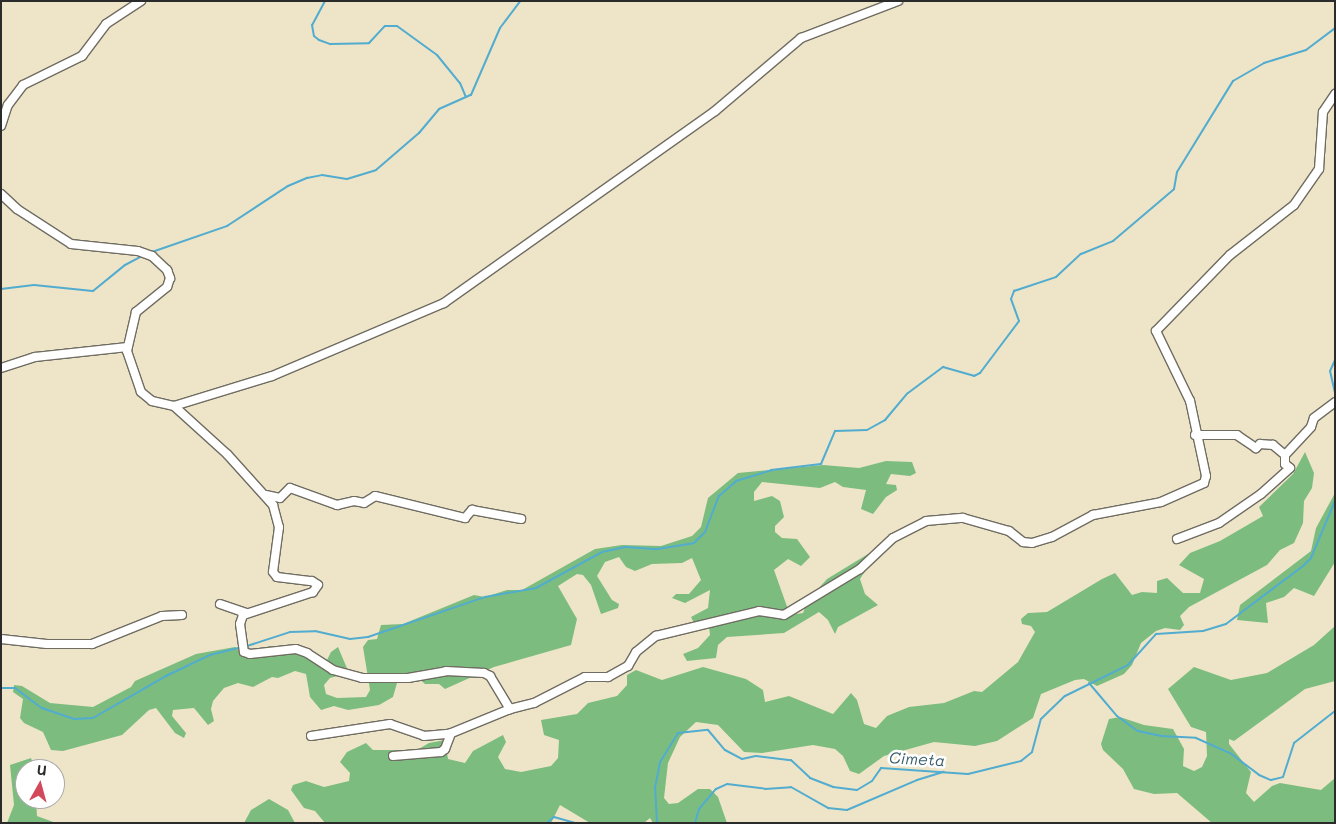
<!DOCTYPE html>
<style>
body{margin:0}
#map{position:relative;width:1336px;height:824px;overflow:hidden;background:#eee5c8;font-family:Mali,sans-serif}
div>[style]{position:absolute}
.forest>*{inset:0;background:#7cbd7f}
.stream>*{height:2px;margin:-1px;padding:0 1px;transform-origin:1px;border-radius:1px;background:#51accf}
.roads{filter:drop-shadow(1px 0 #6f6c62) drop-shadow(-1px 0 #6f6c62) drop-shadow(0 1px #6f6c62) drop-shadow(0 -1px #6f6c62)}
.minor>*{height:8px;margin:-4px;padding:0 4px;transform-origin:4px;border-radius:4px;background:#fff}
span{translate:-50% -50%;white-space:nowrap;text-align:center;line-height:1.15;-webkit-text-stroke:5px #fff;paint-order:stroke}
.water-label{font-size:16px;color:#3a5f6d;font-style:italic}
.frame{position:absolute;inset:0;border:2px solid #2b2b2b;pointer-events:none}
.north{position:absolute;left:15px;top:759px;width:50px;height:50px;box-sizing:border-box;background:#fff;border:1px solid #aaa;border-radius:50%;rotate:7deg;font-size:14px;font-weight:700;line-height:20px;text-align:center;color:#2b2b2b}
.north::after{content:'';display:block;margin:auto;width:18px;height:22px;background:#d1495b;clip-path:polygon(50% 0,100% 100%,50% 72%,0 100%)}
</style>
<div id="map">
<div class="forest">
<i style="clip-path:polygon(1305px 452px,1314px 473px,1312px 488px,1304px 501px,1303px 523px,1294px 543px,1280px 550px,1267px 565px,1189px 607px,1180px 616px,1184px 625px,1180px 630px,1165px 628px,1156px 631px,1141px 643px,1132px 665px,1124px 674px,1097px 686px,1084px 679px,1075px 680px,1041px 694px,1033px 718px,997px 741px,975px 746px,934px 742px,884px 756px,859px 774px,850px 771px,843px 756px,835px 749px,813px 745px,762px 753px,744px 752px,718px 725px,696px 722px,680px 737px,668px 763px,664px 798px,669px 804px,678px 803px,698px 789px,710px 789px,718px 797px,727px 823px,653px 823px,650px 818px,644px 823px,590px 823px,560px 805px,551px 823px,325px 823px,315px 811px,304px 808px,291px 790px,293px 785px,306px 781px,324px 787px,349px 781px,350px 773px,340px 762px,347px 752px,366px 743px,373px 750px,417px 750px,429px 743px,445px 740px,448px 759px,465px 763px,473px 751px,503px 735px,506px 742px,498px 757px,505px 769px,521px 772px,551px 766px,558px 758px,559px 740px,544px 735px,541px 720px,577px 714px,588px 703px,617px 696px,627px 685px,627px 675px,636px 670px,662px 680px,703px 667px,746px 679px,763px 690px,765px 702px,789px 696px,833px 714px,851px 693px,857px 700px,864px 724px,876px 728px,887px 716px,909px 707px,944px 703px,974px 691px,982px 692px,1018px 662px,1035px 632px,1031px 626px,1022px 624px,1021px 619px,1028px 613px,1047px 612px,1102px 579px,1115px 573px,1132px 595px,1142px 592px,1157px 593px,1157px 581px,1167px 578px,1183px 593px,1200px 593px,1204px 579px,1179px 565px,1190px 553px,1220px 541px,1263px 516px,1259px 507px,1293px 474px)"></i>
<i style="clip-path:polygon(886px 461px,912px 462px,916px 473px,910px 476px,891px 474px,886px 484px,896px 485px,897px 490px,886px 497px,873px 514px,861px 509px,866px 490px,843px 487px,835px 482px,820px 488px,762px 482px,754px 492px,754px 501px,772px 496px,780px 501px,784px 517px,775px 526px,775px 532px,782px 538px,797px 539px,810px 557px,801px 566px,788px 559px,774px 570px,790px 615px,803px 613px,808px 600px,827px 579px,868px 554px,871px 562px,860px 579px,865px 594px,878px 605px,838px 627px,835px 634px,828px 620px,819px 612px,784px 633px,727px 637px,718px 645px,716px 658px,687px 661px,683px 654px,698px 648px,710px 635px,708px 618px,694px 623px,691px 617px,708px 608px,710px 590px,685px 603px,672px 598px,676px 594px,689px 594px,701px 580px,692px 558px,682px 563px,652px 564px,635px 571px,626px 567px,619px 557px,605px 562px,597px 576px,612px 600px,619px 604px,618px 608px,601px 614px,591px 585px,583px 575px,577px 574px,558px 586px,577px 619px,571px 645px,494px 667px,445px 689px,439px 684px,425px 684px,418px 678px,397px 683px,393px 697px,379px 705px,348px 710px,334px 706px,321px 710px,310px 697px,306px 674px,295px 671px,278px 678px,272px 677px,253px 687px,238px 683px,224px 688px,213px 701px,211px 709px,214px 721px,208px 725px,194px 708px,173px 710px,172px 716px,186px 733px,184px 738px,175px 733px,156px 708px,149px 710px,122px 735px,63px 751px,51px 750px,43px 732px,24px 723px,20px 718px,23px 699px,13px 692px,14px 685px,22px 686px,50px 703px,93px 707px,131px 687px,135px 681px,196px 654px,235px 647px,242px 653px,248px 654px,269px 646px,305px 655px,324px 666px,331px 652px,338px 647px,349px 673px,330px 678px,324px 685px,326px 694px,337px 698px,366px 697px,370px 690px,363px 647px,368px 640px,377px 639px,381px 625px,403px 624px,474px 595px,485px 597px,507px 590px,522px 590px,595px 549px,622px 545px,661px 546px,692px 536px,701px 527px,708px 498px,738px 473px,823px 465px,859px 468px)"></i>
<i style="clip-path:polygon(1335px 493px,1335px 562px,1314px 596px,1294px 588px,1284px 597px,1266px 603px,1268px 623px,1237px 620px,1240px 605px,1311px 551px,1316px 528px)"></i>
<i style="clip-path:polygon(1335px 626px,1335px 681px,1305px 689px,1234px 741px,1229px 739px,1229px 744px,1251px 772px,1246px 793px,1254px 802px,1272px 786px,1280px 783px,1321px 790px,1335px 778px,1335px 823px,1212px 823px,1177px 793px,1154px 794px,1134px 789px,1123px 769px,1103px 750px,1101px 744px,1109px 719px,1120px 717px,1144px 725px,1173px 729px,1184px 749px,1183px 766px,1194px 771px,1202px 767px,1207px 756px,1206px 732px,1191px 727px,1168px 689px,1194px 667px,1231px 680px,1267px 673px,1314px 645px)"></i>
<i style="clip-path:polygon(31px 758px,35px 769px,25px 769px,25px 799px,36px 799px,37px 816px,56px 823px,7px 823px,14px 805px,10px 765px)"></i>
<i style="clip-path:polygon(269px 799px,288px 810px,295px 823px,244px 823px,251px 810px)"></i>
</div>
<div class="stream">
<i style="left:325px;top:1px;width:27px;rotate:118deg"></i>
<i style="left:312px;top:25px;width:11px;rotate:80deg"></i>
<i style="left:314px;top:36px;width:6px;rotate:39deg"></i>
<i style="left:319px;top:40px;width:12px;rotate:20deg"></i>
<i style="left:330px;top:44px;width:39px;rotate:-1deg"></i>
<i style="left:369px;top:43px;width:23px;rotate:-47deg"></i>
<i style="left:385px;top:26px;width:12px"></i>
<i style="left:397px;top:26px;width:49px;rotate:35.9deg"></i>
<i style="left:437px;top:55px;width:36px;rotate:51deg"></i>
<i style="left:460px;top:83px;width:15px;rotate:67deg"></i>
<i style="left:149px;top:253px;width:83px;rotate:-19.1deg"></i>
<i style="left:227px;top:226px;width:73px;rotate:-33.3deg"></i>
<i style="left:288px;top:186px;width:21px;rotate:-23deg"></i>
<i style="left:307px;top:178px;width:15px;rotate:-11deg"></i>
<i style="left:322px;top:175px;width:25px;rotate:9deg"></i>
<i style="left:347px;top:179px;width:30px;rotate:-17deg"></i>
<i style="left:376px;top:170px;width:57px;rotate:-40.7deg"></i>
<i style="left:419px;top:133px;width:31px;rotate:-50deg"></i>
<i style="left:439px;top:109px;width:35px;rotate:-24deg"></i>
<i style="left:471px;top:95px;width:73px;rotate:-66.6deg"></i>
<i style="left:500px;top:28px;width:34px;rotate:-53deg"></i>
<i style="left:1px;top:289px;width:33px;rotate:-7deg"></i>
<i style="left:34px;top:285px;width:59px;rotate:5.8deg"></i>
<i style="left:93px;top:291px;width:41px;rotate:-39.1deg"></i>
<i style="left:125px;top:265px;width:19px;rotate:-28deg"></i>
<i style="left:1335px;top:360px;width:12px;rotate:114deg"></i>
<i style="left:1330px;top:371px;width:23px;rotate:77deg"></i>
<i style="left:247px;top:646px;width:45px;rotate:-18deg"></i>
<i style="left:290px;top:632px;width:25px;rotate:-2deg"></i>
<i style="left:315px;top:631px;width:36px;rotate:13deg"></i>
<i style="left:350px;top:639px;width:18px;rotate:-6deg"></i>
<i style="left:368px;top:637px;width:124px;rotate:-18.9deg"></i>
<i style="left:485px;top:597px;width:52px;rotate:-10deg"></i>
<i style="left:536px;top:588px;width:75px;rotate:-28.6deg"></i>
<i style="left:602px;top:552px;width:25px;rotate:-12deg"></i>
<i style="left:626px;top:547px;width:31px;rotate:4deg"></i>
<i style="left:657px;top:549px;width:37px;rotate:-9deg"></i>
<i style="left:694px;top:543px;width:16px;rotate:-45deg"></i>
<i style="left:705px;top:532px;width:39px;rotate:-69deg"></i>
<i style="left:719px;top:496px;width:23px;rotate:-41deg"></i>
<i style="left:736px;top:481px;width:37px;rotate:-17deg"></i>
<i style="left:771px;top:470px;width:50px;rotate:-6.8deg"></i>
<i style="left:821px;top:464px;width:36px;rotate:-67deg"></i>
<i style="left:835px;top:431px;width:32px;rotate:-2deg"></i>
<i style="left:867px;top:430px;width:21px;rotate:-29deg"></i>
<i style="left:885px;top:420px;width:35px;rotate:-50deg"></i>
<i style="left:908px;top:393px;width:44px;rotate:-36.6deg"></i>
<i style="left:943px;top:367px;width:32px;rotate:16deg"></i>
<i style="left:974px;top:376px;width:7px;rotate:-27deg"></i>
<i style="left:980px;top:373px;width:65px;rotate:-53.1deg"></i>
<i style="left:1019px;top:321px;width:23px;rotate:-110deg"></i>
<i style="left:1011px;top:299px;width:9px;rotate:-69deg"></i>
<i style="left:1014px;top:291px;width:44px;rotate:-18.4deg"></i>
<i style="left:1056px;top:277px;width:34px;rotate:-43deg"></i>
<i style="left:1081px;top:254px;width:35px;rotate:-22deg"></i>
<i style="left:1113px;top:241px;width:80px;rotate:-40.4deg"></i>
<i style="left:1174px;top:189px;width:17px;rotate:-80deg"></i>
<i style="left:1177px;top:172px;width:107px;rotate:-58.4deg"></i>
<i style="left:1233px;top:81px;width:36px;rotate:-30deg"></i>
<i style="left:1264px;top:63px;width:44px;rotate:-17.2deg"></i>
<i style="left:1306px;top:50px;width:36px;rotate:-37deg"></i>
<i style="left:1089px;top:683px;width:43px;rotate:49.7deg"></i>
<i style="left:1117px;top:716px;width:26px;rotate:36deg"></i>
<i style="left:1138px;top:731px;width:24px;rotate:12deg"></i>
<i style="left:1161px;top:736px;width:35px;rotate:3deg"></i>
<i style="left:1196px;top:738px;width:37px;rotate:24deg"></i>
<i style="left:1230px;top:753px;width:36px;rotate:37deg"></i>
<i style="left:1259px;top:775px;width:13px;rotate:23deg"></i>
<i style="left:1271px;top:780px;width:12px;rotate:-14deg"></i>
<i style="left:1283px;top:777px;width:36px;rotate:-72deg"></i>
<i style="left:1294px;top:743px;width:52px;rotate:-38deg"></i>
<i style="left:1px;top:688px;width:14px"></i>
<i style="left:15px;top:688px;width:34px;rotate:37deg"></i>
<i style="left:42px;top:708px;width:34px;rotate:19deg"></i>
<i style="left:74px;top:719px;width:19px;rotate:-3deg"></i>
<i style="left:93px;top:718px;width:84px;rotate:-29.9deg"></i>
<i style="left:166px;top:676px;width:49px;rotate:-25.5deg"></i>
<i style="left:210px;top:655px;width:33px;rotate:-14deg"></i>
<i style="left:547px;top:823px;width:9px;rotate:-41deg"></i>
<i style="left:554px;top:817px;width:22px;rotate:16deg"></i>
<i style="left:657px;top:823px;width:35px;rotate:-93deg"></i>
<i style="left:655px;top:788px;width:26px;rotate:-79deg"></i>
<i style="left:660px;top:762px;width:34px;rotate:-58deg"></i>
<i style="left:678px;top:733px;width:30px;rotate:-6deg"></i>
<i style="left:708px;top:730px;width:26px;rotate:50deg"></i>
<i style="left:725px;top:750px;width:19px;rotate:28deg"></i>
<i style="left:742px;top:759px;width:14px;rotate:-12deg"></i>
<i style="left:756px;top:756px;width:35px;rotate:7deg"></i>
<i style="left:791px;top:760px;width:26px;rotate:43deg"></i>
<i style="left:810px;top:778px;width:25px;rotate:21deg"></i>
<i style="left:833px;top:787px;width:24px;rotate:7deg"></i>
<i style="left:857px;top:790px;width:17px;rotate:-31deg"></i>
<i style="left:872px;top:781px;width:16px;rotate:-55deg"></i>
<i style="left:881px;top:768px;width:87px;rotate:3.9deg"></i>
<i style="left:968px;top:774px;width:55px;rotate:-13.8deg"></i>
<i style="left:1021px;top:761px;width:14px;rotate:-39deg"></i>
<i style="left:1032px;top:752px;width:34px;rotate:-75deg"></i>
<i style="left:1041px;top:719px;width:33px;rotate:-44deg"></i>
<i style="left:1065px;top:696px;width:70px;rotate:-26.2deg"></i>
<i style="left:1128px;top:665px;width:42px;rotate:-47.9deg"></i>
<i style="left:1156px;top:634px;width:47px;rotate:-3.7deg"></i>
<i style="left:1203px;top:631px;width:24px;rotate:-17deg"></i>
<i style="left:1226px;top:624px;width:96px;rotate:-37deg"></i>
<i style="left:1303px;top:566px;width:11px;rotate:-45deg"></i>
<i style="left:1311px;top:558px;width:62px;rotate:-67.2deg"></i>
<i style="left:695px;top:823px;width:15px;rotate:-74deg"></i>
<i style="left:699px;top:809px;width:26px;rotate:-50deg"></i>
<i style="left:716px;top:789px;width:12px;rotate:-24deg"></i>
<i style="left:727px;top:784px;width:38px;rotate:7deg"></i>
<i style="left:765px;top:789px;width:26px;rotate:-4deg"></i>
<i style="left:791px;top:787px;width:43px;rotate:29.6deg"></i>
<i style="left:828px;top:808px;width:19px;rotate:6deg"></i>
<i style="left:847px;top:810px;width:76px;rotate:-23.2deg"></i>
<i style="left:917px;top:780px;width:28px;rotate:-17deg"></i>
</div>
<div class="roads">
<div class="minor">
<i style="left:1px;top:126px;width:22px;rotate:-72deg"></i>
<i style="left:8px;top:105px;width:25px;rotate:-53deg"></i>
<i style="left:23px;top:85px;width:66px;rotate:-26.2deg"></i>
<i style="left:82px;top:56px;width:40px;rotate:-53deg"></i>
<i style="left:106px;top:24px;width:42px;rotate:-33.3deg"></i>
<i style="left:1px;top:194px;width:22px;rotate:43deg"></i>
<i style="left:17px;top:209px;width:64px;rotate:32.9deg"></i>
<i style="left:71px;top:244px;width:67px;rotate:6deg"></i>
<i style="left:138px;top:251px;width:15px;rotate:20deg"></i>
<i style="left:152px;top:256px;width:21px;rotate:43deg"></i>
<i style="left:167px;top:270px;width:9px;rotate:69deg"></i>
<i style="left:170px;top:278px;width:9px;rotate:108deg"></i>
<i style="left:167px;top:287px;width:40px;rotate:141deg"></i>
<i style="left:136px;top:312px;width:40px;rotate:103deg"></i>
<i style="left:127px;top:351px;width:43px;rotate:71.1deg"></i>
<i style="left:141px;top:392px;width:14px;rotate:39deg"></i>
<i style="left:152px;top:401px;width:23px;rotate:13deg"></i>
<i style="left:174px;top:406px;width:102px;rotate:-17deg"></i>
<i style="left:272px;top:376px;width:187px;rotate:-23deg"></i>
<i style="left:444px;top:303px;width:332px;rotate:-35.3deg"></i>
<i style="left:715px;top:111px;width:113px;rotate:-40.3deg"></i>
<i style="left:801px;top:38px;width:104px;rotate:-20.9deg"></i>
<i style="left:1px;top:368px;width:36px;rotate:-18deg"></i>
<i style="left:35px;top:357px;width:93px;rotate:-6.2deg"></i>
<i style="left:174px;top:406px;width:72px;rotate:42.2deg"></i>
<i style="left:227px;top:454px;width:69px;rotate:48deg"></i>
<i style="left:273px;top:505px;width:23px;rotate:75deg"></i>
<i style="left:279px;top:527px;width:45px;rotate:97.6deg"></i>
<i style="left:273px;top:572px;width:6px;rotate:51deg"></i>
<i style="left:277px;top:577px;width:35px;rotate:7deg"></i>
<i style="left:312px;top:581px;width:7px;rotate:34deg"></i>
<i style="left:318px;top:585px;width:9px;rotate:126deg"></i>
<i style="left:313px;top:592px;width:74px;rotate:161.8deg"></i>
<i style="left:243px;top:615px;width:9px;rotate:108deg"></i>
<i style="left:240px;top:624px;width:28px;rotate:82deg"></i>
<i style="left:244px;top:652px;width:6px;rotate:18deg"></i>
<i style="left:250px;top:654px;width:46px;rotate:-6.2deg"></i>
<i style="left:296px;top:649px;width:12px;rotate:20deg"></i>
<i style="left:307px;top:653px;width:31px;rotate:33deg"></i>
<i style="left:333px;top:670px;width:30px;rotate:15deg"></i>
<i style="left:362px;top:678px;width:46px"></i>
<i style="left:408px;top:678px;width:39px;rotate:-10deg"></i>
<i style="left:446px;top:671px;width:38px;rotate:3deg"></i>
<i style="left:484px;top:673px;width:7px;rotate:27deg"></i>
<i style="left:490px;top:676px;width:39px;rotate:59deg"></i>
<i style="left:510px;top:709px;width:25px;rotate:-14deg"></i>
<i style="left:534px;top:703px;width:57px;rotate:-27deg"></i>
<i style="left:585px;top:677px;width:23px"></i>
<i style="left:608px;top:677px;width:23px;rotate:-29deg"></i>
<i style="left:628px;top:666px;width:16px;rotate:-60deg"></i>
<i style="left:636px;top:652px;width:26px;rotate:-39deg"></i>
<i style="left:656px;top:636px;width:106px;rotate:-13.6deg"></i>
<i style="left:759px;top:611px;width:25px;rotate:9deg"></i>
<i style="left:784px;top:615px;width:89px;rotate:-31.2deg"></i>
<i style="left:860px;top:569px;width:45px;rotate:-43.2deg"></i>
<i style="left:893px;top:538px;width:37px;rotate:-27deg"></i>
<i style="left:926px;top:521px;width:37px;rotate:-5deg"></i>
<i style="left:963px;top:518px;width:48px;rotate:15.8deg"></i>
<i style="left:1009px;top:531px;width:18px;rotate:38deg"></i>
<i style="left:1023px;top:542px;width:9px;rotate:6deg"></i>
<i style="left:1032px;top:543px;width:21px;rotate:-17deg"></i>
<i style="left:1052px;top:537px;width:47px;rotate:-28.2deg"></i>
<i style="left:1093px;top:515px;width:69px;rotate:-10.8deg"></i>
<i style="left:1161px;top:502px;width:47px;rotate:-23.8deg"></i>
<i style="left:1204px;top:483px;width:7px;rotate:-74deg"></i>
<i style="left:1206px;top:476px;width:77px;rotate:-102deg"></i>
<i style="left:1190px;top:401px;width:78px;rotate:-115.9deg"></i>
<i style="left:1156px;top:331px;width:106px;rotate:-45.8deg"></i>
<i style="left:1230px;top:255px;width:81px;rotate:-38deg"></i>
<i style="left:1294px;top:205px;width:44px;rotate:-55.2deg"></i>
<i style="left:1319px;top:169px;width:57px;rotate:-86deg"></i>
<i style="left:1323px;top:112px;width:22px;rotate:-56deg"></i>
<i style="left:1285px;top:455px;width:38px;rotate:-47deg"></i>
<i style="left:1311px;top:427px;width:9px;rotate:-72deg"></i>
<i style="left:1314px;top:418px;width:26px;rotate:-37deg"></i>
<i style="left:266px;top:495px;width:14px;rotate:12deg"></i>
<i style="left:280px;top:498px;width:14px;rotate:-45deg"></i>
<i style="left:290px;top:488px;width:50px;rotate:19.9deg"></i>
<i style="left:337px;top:505px;width:17px;rotate:-13deg"></i>
<i style="left:354px;top:501px;width:10px;rotate:11deg"></i>
<i style="left:364px;top:503px;width:13px;rotate:-32deg"></i>
<i style="left:375px;top:496px;width:93px;rotate:13.7deg"></i>
<i style="left:465px;top:518px;width:11px;rotate:-49deg"></i>
<i style="left:472px;top:510px;width:50px;rotate:10.4deg"></i>
<i style="left:1177px;top:539px;width:45px;rotate:-20.9deg"></i>
<i style="left:1219px;top:523px;width:51px;rotate:-34.6deg"></i>
<i style="left:1261px;top:494px;width:39px;rotate:-42deg"></i>
<i style="left:1290px;top:468px;width:6px;rotate:-141deg"></i>
<i style="left:1285px;top:464px;width:9px;rotate:-90deg"></i>
<i style="left:1285px;top:455px;width:16px;rotate:-140deg"></i>
<i style="left:1273px;top:445px;width:13px;rotate:-176deg"></i>
<i style="left:1260px;top:444px;width:6px;rotate:135deg"></i>
<i style="left:1256px;top:448px;width:23px;rotate:-146deg"></i>
<i style="left:1237px;top:435px;width:42px;rotate:180deg"></i>
<i style="left:220px;top:604px;width:28px;rotate:19deg"></i>
<i style="left:1px;top:639px;width:46px;rotate:6.2deg"></i>
<i style="left:47px;top:644px;width:45px"></i>
<i style="left:92px;top:644px;width:75px;rotate:-21.8deg"></i>
<i style="left:162px;top:616px;width:20px;rotate:-3deg"></i>
<i style="left:311px;top:736px;width:80px;rotate:-8.6deg"></i>
<i style="left:390px;top:724px;width:36px;rotate:19deg"></i>
<i style="left:424px;top:736px;width:25px;rotate:-5deg"></i>
<i style="left:449px;top:734px;width:66px;rotate:-22.3deg"></i>
<i style="left:393px;top:756px;width:48px;rotate:-4.8deg"></i>
<i style="left:441px;top:752px;width:5px;rotate:-37deg"></i>
<i style="left:445px;top:749px;width:17px;rotate:-69deg"></i>
</div>
</div>
<div class="water-label">
<span style="left:917px;top:759px;rotate:3deg">Cimeta</span>
</div>
<div class="frame"></div>
<div class="north">U</div>
</div>
